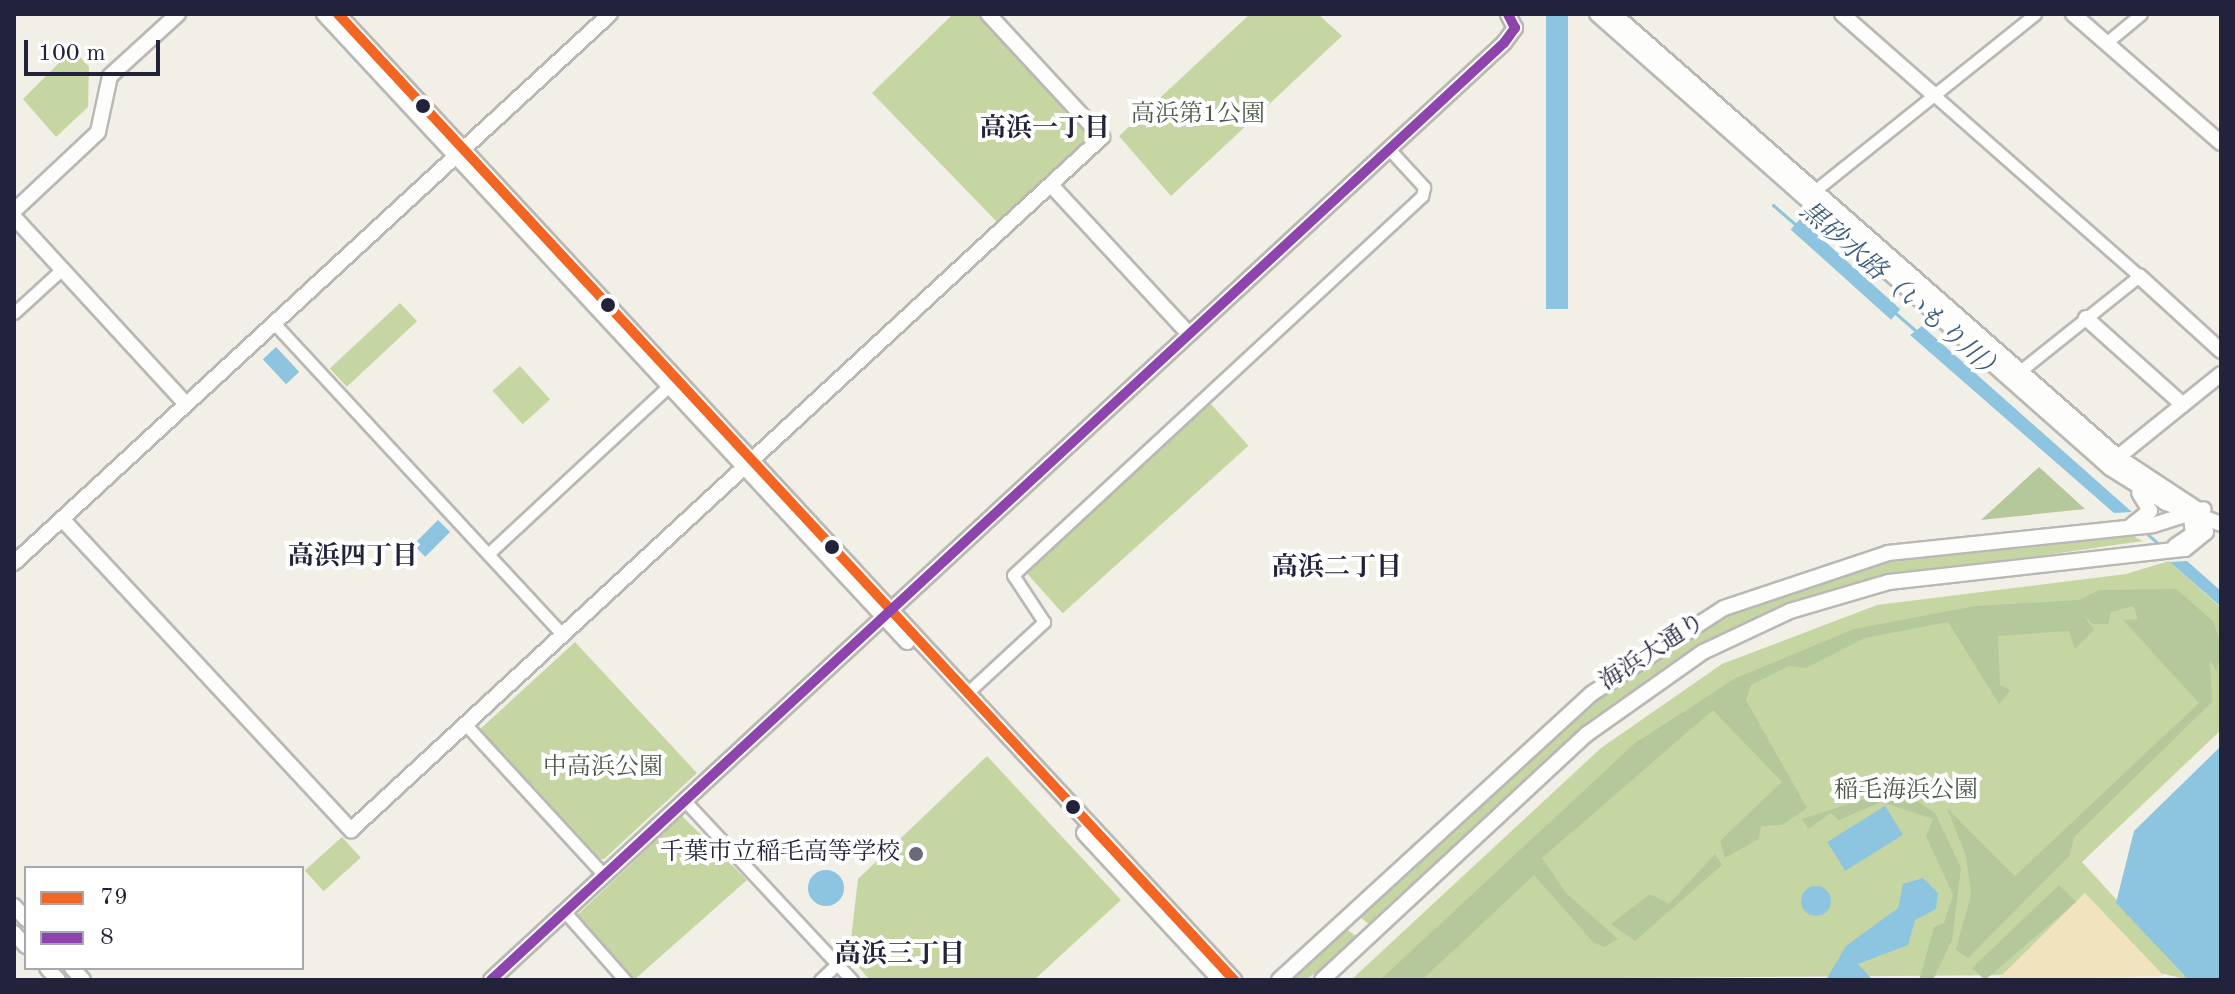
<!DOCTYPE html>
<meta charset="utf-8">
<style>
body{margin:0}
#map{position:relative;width:2235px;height:994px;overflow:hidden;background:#f2efe6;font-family:"Old Standard TT","Noto Serif JP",serif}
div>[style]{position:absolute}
.green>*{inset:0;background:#c6d6a2;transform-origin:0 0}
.forest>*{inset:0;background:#b4c89b}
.sand>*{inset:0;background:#f0e3be}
.water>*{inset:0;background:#8dc4df;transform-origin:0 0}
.round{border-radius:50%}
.stream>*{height:3px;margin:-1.5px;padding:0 1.5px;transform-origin:1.5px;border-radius:1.5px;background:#8dc4df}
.roads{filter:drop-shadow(2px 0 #bab8b5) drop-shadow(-2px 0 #bab8b5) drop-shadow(0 2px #bab8b5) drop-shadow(0 -2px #bab8b5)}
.street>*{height:11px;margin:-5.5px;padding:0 5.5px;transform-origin:5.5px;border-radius:5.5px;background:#fdfdfb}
.secondary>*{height:14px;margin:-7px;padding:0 7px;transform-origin:7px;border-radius:7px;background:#fdfdfb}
.bus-1>*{height:10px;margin:-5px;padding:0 5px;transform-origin:5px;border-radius:5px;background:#f26522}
.bus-2>*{height:10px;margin:-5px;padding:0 5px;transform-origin:5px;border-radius:5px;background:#8e44ad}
.dots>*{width:22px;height:22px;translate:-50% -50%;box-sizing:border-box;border:4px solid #fff;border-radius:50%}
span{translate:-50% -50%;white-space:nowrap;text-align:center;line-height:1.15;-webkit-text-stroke:8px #fff;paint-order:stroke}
.park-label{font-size:24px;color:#4f5a4b}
.street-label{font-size:24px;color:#22223b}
.poi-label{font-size:24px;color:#22223b}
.right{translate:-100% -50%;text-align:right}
.neighbourhood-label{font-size:26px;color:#22223b;font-weight:700}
.water-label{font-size:26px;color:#3c5b7b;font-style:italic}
.frame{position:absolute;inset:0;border:16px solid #22223b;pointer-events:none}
.legend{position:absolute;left:24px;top:866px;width:280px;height:104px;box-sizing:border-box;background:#fff;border:2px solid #a7a7b1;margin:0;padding:10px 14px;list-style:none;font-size:24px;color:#22223b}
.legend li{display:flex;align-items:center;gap:16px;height:40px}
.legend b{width:40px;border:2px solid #a7a7b1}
.scale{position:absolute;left:24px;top:40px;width:136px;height:36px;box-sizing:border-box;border:4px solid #22223b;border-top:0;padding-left:10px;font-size:24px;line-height:28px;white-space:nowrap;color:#22223b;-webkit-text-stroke:6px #fff;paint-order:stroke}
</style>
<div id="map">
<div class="green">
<i style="clip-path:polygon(953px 14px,976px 14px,1088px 131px,1088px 142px,999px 224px,872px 93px)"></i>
<i style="clip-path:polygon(1250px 14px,1318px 14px,1342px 36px,1171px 196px,1119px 136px)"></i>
<i style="clip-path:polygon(73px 49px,89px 67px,88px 107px,56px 137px,23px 99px)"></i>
<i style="left:400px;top:303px;width:25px;height:96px;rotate:47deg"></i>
<i style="left:520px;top:366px;width:45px;height:37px;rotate:48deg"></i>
<i style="left:1209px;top:402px;width:59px;height:250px;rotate:48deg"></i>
<i style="clip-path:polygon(2130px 535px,2143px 541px,1859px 582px,1736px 627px,1613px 704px,1371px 926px,1360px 917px,1564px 725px,1623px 676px,1712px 622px,1865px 565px)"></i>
<i style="clip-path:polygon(2169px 561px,2221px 608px,2221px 730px,2082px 862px,2190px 980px,2164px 974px,1351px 980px,1601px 748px,1722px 664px,1877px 605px,2126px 574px)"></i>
<i style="clip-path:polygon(575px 642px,697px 773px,604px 859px,596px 859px,478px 731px)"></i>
<i style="clip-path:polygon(987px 756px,1121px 900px,1034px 980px,870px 980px,849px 956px,858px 879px)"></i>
<i style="clip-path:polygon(682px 816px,747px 880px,634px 980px,618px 980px,571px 921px)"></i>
<i style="left:342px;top:837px;width:28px;height:50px;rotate:48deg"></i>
<i style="clip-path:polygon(1345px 928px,1357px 937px,1352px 944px,1306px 980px,1289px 980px)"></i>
</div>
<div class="forest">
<i style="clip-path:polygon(2039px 467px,2085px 509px,1981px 520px)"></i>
<i style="clip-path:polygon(2176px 589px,2213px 621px,2221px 645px,2217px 672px,2210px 660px,2212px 702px,2074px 837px,2070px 855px,1968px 958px,1956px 950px,1971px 894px,1966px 856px,1947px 808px,2015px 876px,2199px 703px,2123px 620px,2138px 619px,2133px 606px,2111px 612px,2108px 624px,2092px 624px,2083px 614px,2094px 630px,2075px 649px,2069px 631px,1998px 636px,2000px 685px,2011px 690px,1999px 704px,1948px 622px,1865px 638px,1806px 668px,1789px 666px,1751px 685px,1746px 700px,1807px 808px,1782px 825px,1761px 826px,1759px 839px,1725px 858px,1720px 841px,1782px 782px,1713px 710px,1542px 858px,1566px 893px,1618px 939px,1604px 947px,1593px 942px,1534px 875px,1422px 980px,1380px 980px,1635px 743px,1736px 678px,1854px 629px,1975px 606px,2079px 600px,2099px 590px)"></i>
<i style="clip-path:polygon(1880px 794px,1906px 794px,1935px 813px,1961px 868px,1952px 940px,1933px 980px,1919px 980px,1934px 927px,1944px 923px,1953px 895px,1926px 836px,1933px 819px,1881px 802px,1839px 820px,1831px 813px,1808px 829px,1802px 819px)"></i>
<i style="clip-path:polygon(1715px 854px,1722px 865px,1635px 941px,1611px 924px,1650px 894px,1669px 904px)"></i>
<i style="clip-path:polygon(2059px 885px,2076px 902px,1985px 980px,1972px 968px)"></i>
</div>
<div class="sand">
<i style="clip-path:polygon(2085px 893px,2164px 976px,1997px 980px)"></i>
</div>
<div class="water">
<i style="left:1546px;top:14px;width:22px;height:295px"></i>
<i style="left:1800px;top:219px;width:135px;height:14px;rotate:42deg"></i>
<i style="clip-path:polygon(1922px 326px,2132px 512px,2114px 513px,1910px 335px)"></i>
<i style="left:276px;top:347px;width:34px;height:18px;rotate:47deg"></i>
<i style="left:438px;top:520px;width:17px;height:35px;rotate:45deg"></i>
<i style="clip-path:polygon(2187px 561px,2221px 591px,2221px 607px,2170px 562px)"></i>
<i style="clip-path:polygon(2221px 746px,2221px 980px,2189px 980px,2116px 903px,2134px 831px)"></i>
<i style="left:1885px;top:806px;width:34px;height:68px;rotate:58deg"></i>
<i class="round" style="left:808px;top:870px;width:36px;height:36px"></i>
<i style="clip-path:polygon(1923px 878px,1938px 893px,1936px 909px,1915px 920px,1908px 945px,1858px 964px,1873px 980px,1798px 980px,1827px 978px,1846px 946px,1898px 908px,1903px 884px)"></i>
<i class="round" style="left:1801px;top:886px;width:30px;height:30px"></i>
</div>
<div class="stream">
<i style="left:1773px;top:205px;width:32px;rotate:41deg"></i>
<i style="left:1893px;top:311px;width:32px;rotate:41deg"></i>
<i style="left:2145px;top:532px;width:21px;rotate:41deg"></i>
</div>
<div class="roads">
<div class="street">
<i style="left:2106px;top:43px;width:45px;rotate:-39.6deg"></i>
<i style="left:1934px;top:95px;width:273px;rotate:41.4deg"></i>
<i style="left:2139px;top:276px;width:152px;rotate:141.4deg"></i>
<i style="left:1808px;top:196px;width:291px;rotate:-38.7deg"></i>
<i style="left:14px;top:313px;width:65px;rotate:-42.5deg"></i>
<i style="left:273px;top:322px;width:427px;rotate:47.2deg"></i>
<i style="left:488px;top:554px;width:247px;rotate:-42.9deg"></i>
<i style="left:967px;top:693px;width:105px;rotate:-42.7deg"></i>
<i style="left:1044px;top:622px;width:56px;rotate:-123.4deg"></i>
<i style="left:1013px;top:575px;width:558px;rotate:-42.82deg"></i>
<i style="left:1422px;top:196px;width:9px;rotate:-77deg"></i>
<i style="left:1424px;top:187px;width:52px;rotate:-132.6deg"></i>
<i style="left:467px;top:726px;width:202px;rotate:47.4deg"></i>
<i style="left:685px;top:801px;width:245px;rotate:47deg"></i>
<i style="left:565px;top:912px;width:91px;rotate:48.6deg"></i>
<i style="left:820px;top:980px;width:23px;rotate:-43deg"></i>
</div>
<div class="secondary">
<i style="left:324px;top:14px;width:857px;rotate:47.13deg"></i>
<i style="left:338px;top:14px;width:1318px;rotate:47.15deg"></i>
<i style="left:1597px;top:14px;width:685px;rotate:41.51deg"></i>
<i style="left:2110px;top:468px;width:66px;rotate:32deg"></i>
<i style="left:2166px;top:503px;width:59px;rotate:20.9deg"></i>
<i style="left:1842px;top:14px;width:123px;rotate:41.4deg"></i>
<i style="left:2073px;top:14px;width:196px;rotate:41.1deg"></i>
<i style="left:1051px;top:185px;width:202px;rotate:47.2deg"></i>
<i style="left:14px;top:211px;width:115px;rotate:-43.2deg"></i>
<i style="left:98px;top:132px;width:57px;rotate:-77.9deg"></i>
<i style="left:110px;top:76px;width:92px;rotate:-42.4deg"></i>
<i style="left:14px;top:217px;width:254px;rotate:47.4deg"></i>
<i style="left:2139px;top:276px;width:111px;rotate:42.4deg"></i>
<i style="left:2086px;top:318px;width:130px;rotate:41.9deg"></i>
<i style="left:2118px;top:457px;width:132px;rotate:-38.9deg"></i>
<i style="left:62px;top:519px;width:425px;rotate:47.1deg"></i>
<i style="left:351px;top:830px;width:1022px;rotate:-42.7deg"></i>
<i style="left:1102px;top:137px;width:168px;rotate:-132.8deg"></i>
<i style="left:2132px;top:525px;width:23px;rotate:-38deg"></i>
<i style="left:2150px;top:511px;width:21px;rotate:-121deg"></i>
<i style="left:2175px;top:546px;width:22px;rotate:-34deg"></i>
<i style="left:2193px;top:534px;width:24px;rotate:-97deg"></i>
<i style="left:14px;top:563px;width:810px;rotate:-42.65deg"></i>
<i style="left:1084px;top:833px;width:200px;rotate:47.2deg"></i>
<i style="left:14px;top:906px;width:18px;rotate:47deg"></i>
<i style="left:14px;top:933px;width:18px;rotate:47deg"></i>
<i style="left:47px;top:968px;width:16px;rotate:47deg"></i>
<i style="left:72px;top:968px;width:16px;rotate:47deg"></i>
<i style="left:491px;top:980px;width:1380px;rotate:-42.77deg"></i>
<i style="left:1504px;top:43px;width:19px;rotate:-54deg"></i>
<i style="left:1515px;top:28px;width:16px;rotate:-117deg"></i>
<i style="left:1279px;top:980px;width:423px;rotate:-42.5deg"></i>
<i style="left:1591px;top:694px;width:158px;rotate:-32.9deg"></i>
<i style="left:1724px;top:608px;width:173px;rotate:-18.5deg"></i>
<i style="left:1888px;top:553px;width:266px;rotate:-6deg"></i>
<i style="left:2153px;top:525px;width:53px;rotate:-17.4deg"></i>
<i style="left:1322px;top:980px;width:362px;rotate:-42.9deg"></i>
<i style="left:1587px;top:734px;width:142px;rotate:-35.3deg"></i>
<i style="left:1703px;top:652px;width:96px;rotate:-25.2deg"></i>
<i style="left:1790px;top:611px;width:103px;rotate:-16.3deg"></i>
<i style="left:1889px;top:582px;width:298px;rotate:-6.4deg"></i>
<i style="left:2185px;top:549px;width:27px;rotate:-39deg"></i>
<i style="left:2206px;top:532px;width:22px;rotate:-106deg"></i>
<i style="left:2200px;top:511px;width:98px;rotate:-146.6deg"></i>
<i style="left:2118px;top:457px;width:671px;rotate:-138.69deg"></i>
</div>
</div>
<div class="bus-1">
<i style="left:338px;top:14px;width:1318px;rotate:47.15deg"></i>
</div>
<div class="bus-2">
<i style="left:491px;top:980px;width:1380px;rotate:-42.77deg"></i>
<i style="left:1504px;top:43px;width:19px;rotate:-54deg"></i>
<i style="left:1515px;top:28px;width:16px;rotate:-117deg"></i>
</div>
<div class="dots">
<i style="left:423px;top:106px;background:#22223b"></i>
<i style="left:608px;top:305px;background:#22223b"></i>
<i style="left:832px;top:547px;background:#22223b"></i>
<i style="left:1073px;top:807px;background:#22223b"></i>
<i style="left:916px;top:854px;background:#6b6a77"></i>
</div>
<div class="park-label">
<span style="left:1198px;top:116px">高浜第1公園</span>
<span style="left:603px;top:769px">中高浜公園</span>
<span style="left:1906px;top:792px">稲毛海浜公園</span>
</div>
<div class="street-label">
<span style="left:1653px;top:653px;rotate:-33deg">海浜大通り</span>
</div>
<div class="poi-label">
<span class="right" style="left:900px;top:854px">千葉市立稲毛高等学校</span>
</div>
<div class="neighbourhood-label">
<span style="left:1045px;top:130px">高浜一丁目</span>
<span style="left:353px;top:558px">高浜四丁目</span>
<span style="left:1337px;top:569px">高浜二丁目</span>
<span style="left:900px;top:956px">高浜三丁目</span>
</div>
<div class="water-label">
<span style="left:1901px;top:293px;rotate:41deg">黒砂水路（いもり川）</span>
</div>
<div class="frame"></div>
<ul class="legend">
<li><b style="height:10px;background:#f26522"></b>79</li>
<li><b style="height:10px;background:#8e44ad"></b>8</li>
</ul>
<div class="scale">100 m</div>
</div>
